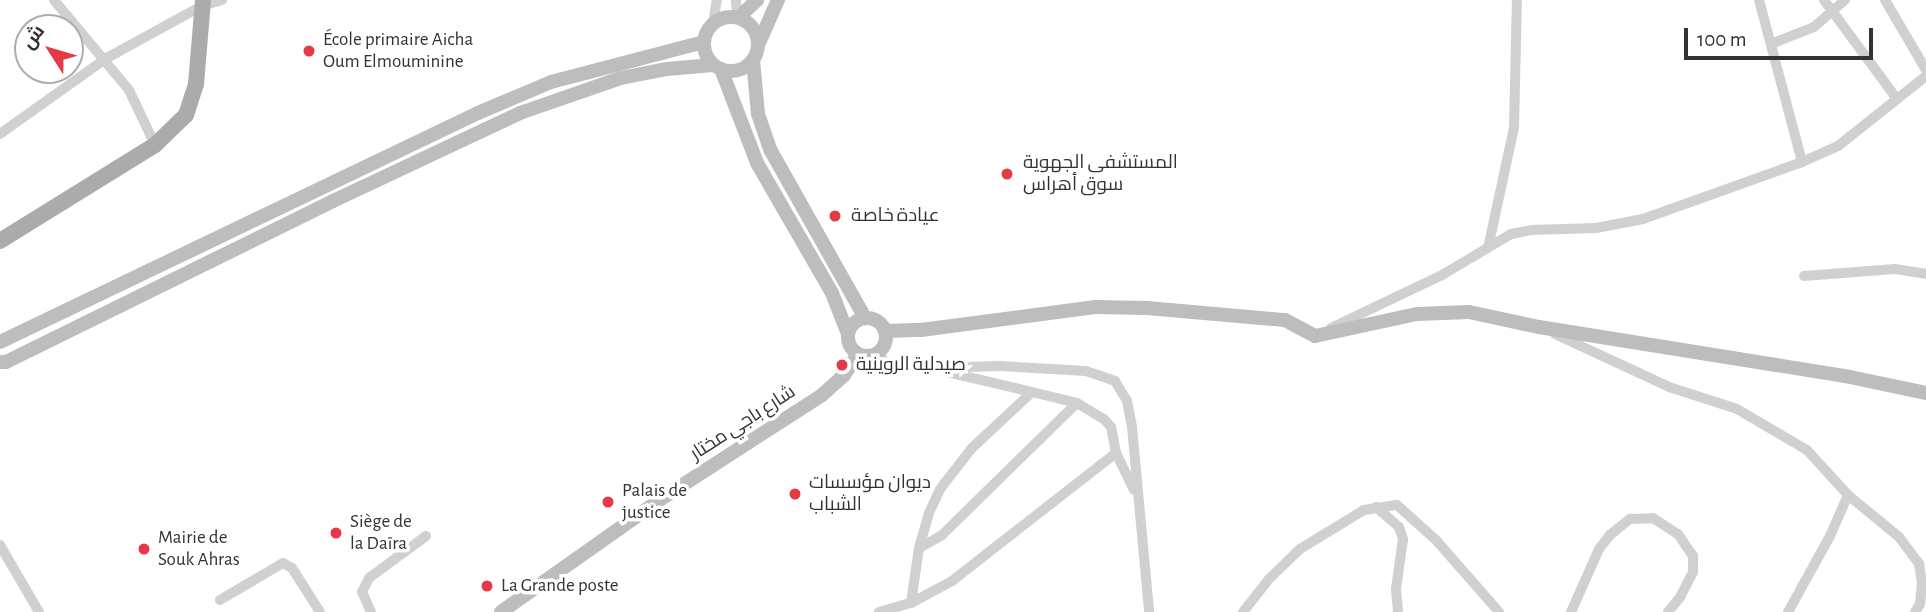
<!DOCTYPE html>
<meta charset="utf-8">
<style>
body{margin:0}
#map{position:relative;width:1926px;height:612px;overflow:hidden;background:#fff;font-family:"Alegreya Sans",Cairo,sans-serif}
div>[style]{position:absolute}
.street>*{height:10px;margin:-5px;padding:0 5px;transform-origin:5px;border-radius:5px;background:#d0d0d0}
.secondary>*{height:14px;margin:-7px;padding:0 7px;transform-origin:7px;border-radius:7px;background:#bdbdbd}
.secondary>.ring{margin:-7px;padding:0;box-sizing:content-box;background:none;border:14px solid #bdbdbd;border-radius:50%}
.primary>*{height:16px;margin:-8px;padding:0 8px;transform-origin:8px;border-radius:8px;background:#ababab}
.dots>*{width:19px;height:19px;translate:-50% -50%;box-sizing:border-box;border:4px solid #fff;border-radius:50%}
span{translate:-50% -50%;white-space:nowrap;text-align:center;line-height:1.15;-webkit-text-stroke:7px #fff;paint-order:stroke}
.poi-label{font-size:19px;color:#333}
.left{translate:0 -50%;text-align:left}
.street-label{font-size:19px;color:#333}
.north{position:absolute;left:14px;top:14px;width:70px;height:70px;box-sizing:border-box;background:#fff;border:2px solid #adadad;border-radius:50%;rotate:307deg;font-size:19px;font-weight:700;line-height:28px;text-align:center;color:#333}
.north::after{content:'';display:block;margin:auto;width:24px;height:32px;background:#e63946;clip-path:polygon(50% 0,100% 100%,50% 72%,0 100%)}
.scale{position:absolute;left:1684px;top:28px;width:189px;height:32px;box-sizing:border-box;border:4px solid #333;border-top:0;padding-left:9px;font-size:21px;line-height:24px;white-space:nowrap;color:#333;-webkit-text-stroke:5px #fff;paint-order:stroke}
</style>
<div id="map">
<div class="street">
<i style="left:54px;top:0;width:117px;rotate:50.2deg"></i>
<i style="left:129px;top:90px;width:61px;rotate:64.7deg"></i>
<i style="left:736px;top:0;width:17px;rotate:87deg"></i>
<i style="left:1759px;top:0;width:168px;rotate:75.1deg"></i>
<i style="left:1824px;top:0;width:123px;rotate:53.6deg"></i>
<i style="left:1885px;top:0;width:81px;rotate:59.6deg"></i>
<i style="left:713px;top:24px;width:24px;rotate:-81deg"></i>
<i style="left:1771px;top:44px;width:46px;rotate:-21.6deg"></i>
<i style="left:1814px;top:27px;width:41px;rotate:-41.1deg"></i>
<i style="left:0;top:134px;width:129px;rotate:-35.5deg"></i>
<i style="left:105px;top:59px;width:111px;rotate:-28.7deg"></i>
<i style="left:202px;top:6px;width:21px;rotate:-17deg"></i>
<i style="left:1488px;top:248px;width:123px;rotate:-77.8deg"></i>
<i style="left:1514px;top:128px;width:128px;rotate:-88.7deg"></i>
<i style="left:1804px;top:276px;width:91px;rotate:-4.4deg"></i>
<i style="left:1895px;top:269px;width:31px;rotate:9deg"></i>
<i style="left:1331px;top:328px;width:123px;rotate:-25.5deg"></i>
<i style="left:1442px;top:275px;width:80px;rotate:-30.7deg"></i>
<i style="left:1511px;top:234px;width:20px;rotate:-11deg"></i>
<i style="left:1531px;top:230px;width:65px;rotate:-1.8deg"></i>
<i style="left:1596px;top:228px;width:48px;rotate:-10.8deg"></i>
<i style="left:1643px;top:219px;width:169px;rotate:-19.7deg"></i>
<i style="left:1802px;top:162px;width:39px;rotate:-24deg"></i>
<i style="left:1838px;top:146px;width:112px;rotate:-38.5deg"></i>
<i style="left:1555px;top:334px;width:126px;rotate:24.9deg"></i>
<i style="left:1669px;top:387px;width:71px;rotate:17.9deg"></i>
<i style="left:1737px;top:409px;width:81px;rotate:30.4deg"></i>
<i style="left:1807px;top:450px;width:61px;rotate:47.7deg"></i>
<i style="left:1848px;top:495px;width:45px;rotate:113.7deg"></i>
<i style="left:1830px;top:536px;width:87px;rotate:118.9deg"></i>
<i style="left:872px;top:355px;width:17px;rotate:24deg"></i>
<i style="left:888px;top:362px;width:45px;rotate:7.6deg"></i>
<i style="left:933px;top:368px;width:67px;rotate:-1.7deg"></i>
<i style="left:1000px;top:366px;width:86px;rotate:3.3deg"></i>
<i style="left:1086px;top:371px;width:31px;rotate:19deg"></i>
<i style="left:1115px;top:381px;width:23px;rotate:59deg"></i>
<i style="left:1127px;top:401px;width:26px;rotate:79deg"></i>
<i style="left:1132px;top:427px;width:186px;rotate:84.7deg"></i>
<i style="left:1032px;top:392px;width:46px;rotate:13.7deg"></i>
<i style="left:1077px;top:403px;width:31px;rotate:31deg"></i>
<i style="left:1104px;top:419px;width:11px;rotate:49deg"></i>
<i style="left:1111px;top:427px;width:26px;rotate:79deg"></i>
<i style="left:1116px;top:453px;width:41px;rotate:64.1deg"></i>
<i style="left:1848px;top:495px;width:66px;rotate:39.5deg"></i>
<i style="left:1899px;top:537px;width:34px;rotate:53deg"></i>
<i style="left:1919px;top:564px;width:18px;rotate:81deg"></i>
<i style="left:1922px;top:582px;width:22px;rotate:95deg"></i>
<i style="left:1920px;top:604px;width:9px;rotate:122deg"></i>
<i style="left:1376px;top:507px;width:30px;rotate:41deg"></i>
<i style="left:1399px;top:527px;width:13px;rotate:72deg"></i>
<i style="left:1403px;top:539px;width:50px;rotate:98deg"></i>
<i style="left:1396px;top:589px;width:23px;rotate:85deg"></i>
<i style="left:0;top:545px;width:78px;rotate:59.8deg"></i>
<i style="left:919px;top:548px;width:25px;rotate:-29deg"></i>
<i style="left:941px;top:536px;width:190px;rotate:-44.4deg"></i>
<i style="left:220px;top:600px;width:73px;rotate:-30.4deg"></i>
<i style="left:283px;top:563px;width:10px;rotate:29deg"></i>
<i style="left:292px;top:568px;width:52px;rotate:57.5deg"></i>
<i style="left:911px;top:603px;width:56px;rotate:-81.7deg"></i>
<i style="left:919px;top:548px;width:36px;rotate:-74deg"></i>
<i style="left:929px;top:513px;width:26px;rotate:-65deg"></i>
<i style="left:940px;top:489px;width:52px;rotate:-52deg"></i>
<i style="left:972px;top:448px;width:82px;rotate:-43deg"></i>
<i style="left:1032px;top:392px;width:87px;rotate:-166.8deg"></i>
<i style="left:371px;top:612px;width:22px;rotate:-114deg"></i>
<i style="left:362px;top:592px;width:16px;rotate:-63deg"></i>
<i style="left:369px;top:578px;width:71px;rotate:-36.4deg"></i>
<i style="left:879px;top:612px;width:33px;rotate:-16deg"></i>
<i style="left:911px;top:603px;width:47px;rotate:-28.2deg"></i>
<i style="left:952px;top:581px;width:208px;rotate:-38deg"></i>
<i style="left:1243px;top:612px;width:42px;rotate:-51.8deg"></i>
<i style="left:1269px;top:579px;width:43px;rotate:-44.1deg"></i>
<i style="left:1300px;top:549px;width:75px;rotate:-31.4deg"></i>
<i style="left:1364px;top:510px;width:33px;rotate:-9deg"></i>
<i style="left:1397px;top:505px;width:52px;rotate:41.9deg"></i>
<i style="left:1436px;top:540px;width:96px;rotate:48.8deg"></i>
<i style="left:1571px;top:612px;width:69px;rotate:-66deg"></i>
<i style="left:1599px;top:549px;width:18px;rotate:-52deg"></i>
<i style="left:1610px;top:535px;width:26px;rotate:-39deg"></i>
<i style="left:1630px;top:519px;width:23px;rotate:-2deg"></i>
<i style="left:1653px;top:518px;width:30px;rotate:33deg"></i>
<i style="left:1678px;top:534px;width:27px;rotate:56deg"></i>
<i style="left:1693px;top:556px;width:16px;rotate:90deg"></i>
<i style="left:1693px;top:572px;width:27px;rotate:117deg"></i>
<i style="left:1681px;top:596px;width:21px;rotate:129deg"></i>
</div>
<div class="secondary">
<i class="ring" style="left:704px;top:17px;width:40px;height:40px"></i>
<i style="left:739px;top:17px;width:25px;rotate:-43deg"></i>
<i style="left:759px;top:43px;width:47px;rotate:-66.2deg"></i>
<i style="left:753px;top:60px;width:54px;rotate:84.7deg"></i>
<i style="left:758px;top:114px;width:39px;rotate:71deg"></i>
<i style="left:771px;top:151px;width:192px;rotate:60.6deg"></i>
<i style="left:721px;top:69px;width:101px;rotate:69deg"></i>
<i style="left:757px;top:163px;width:150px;rotate:60deg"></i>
<i style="left:832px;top:293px;width:44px;rotate:68.7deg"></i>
<i class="ring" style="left:848px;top:318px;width:24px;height:24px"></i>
<i style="left:885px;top:331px;width:36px;rotate:-2deg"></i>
<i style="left:921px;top:330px;width:176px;rotate:-7.5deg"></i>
<i style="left:1095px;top:307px;width:52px;rotate:1.1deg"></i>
<i style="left:1147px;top:308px;width:139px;rotate:5deg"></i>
<i style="left:1285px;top:320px;width:34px;rotate:28deg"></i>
<i style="left:1315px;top:336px;width:104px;rotate:-12.2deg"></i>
<i style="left:1417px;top:314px;width:52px;rotate:-2.2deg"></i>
<i style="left:1469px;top:312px;width:72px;rotate:12.1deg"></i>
<i style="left:1539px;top:327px;width:315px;rotate:9.1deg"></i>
<i style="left:1850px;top:377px;width:78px;rotate:11.9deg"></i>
<i style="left:0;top:342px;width:530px;rotate:-25.6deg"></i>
<i style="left:478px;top:113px;width:79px;rotate:-23deg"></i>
<i style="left:551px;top:82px;width:158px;rotate:-14.7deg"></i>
<i style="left:0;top:362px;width:6px"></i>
<i style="left:6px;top:362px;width:364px;rotate:-26.2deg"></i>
<i style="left:333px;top:201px;width:207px;rotate:-25.2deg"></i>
<i style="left:520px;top:113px;width:107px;rotate:-19.1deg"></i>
<i style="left:621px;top:78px;width:47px;rotate:-11.1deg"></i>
<i style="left:667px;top:69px;width:46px;rotate:-5deg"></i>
<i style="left:501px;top:612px;width:203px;rotate:-35.2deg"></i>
<i style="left:667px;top:495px;width:184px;rotate:-32.8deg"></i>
<i style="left:822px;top:395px;width:30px;rotate:-42deg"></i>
<i style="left:844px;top:375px;width:25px;rotate:-56deg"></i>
</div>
<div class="primary">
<i style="left:0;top:241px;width:182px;rotate:-31.8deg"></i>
<i style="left:155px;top:145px;width:43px;rotate:-44.1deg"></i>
<i style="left:186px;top:115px;width:33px;rotate:-72deg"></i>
<i style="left:196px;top:84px;width:84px;rotate:-85.2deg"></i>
</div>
<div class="dots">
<i style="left:309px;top:51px;background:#e63946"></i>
<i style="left:1007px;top:174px;background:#e63946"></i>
<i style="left:835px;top:216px;background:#e63946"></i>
<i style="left:842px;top:365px;background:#e63946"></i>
<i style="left:795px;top:494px;background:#e63946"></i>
<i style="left:608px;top:502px;background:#e63946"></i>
<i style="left:336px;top:533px;background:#e63946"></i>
<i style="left:144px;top:549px;background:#e63946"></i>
<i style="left:487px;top:586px;background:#e63946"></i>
</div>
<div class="poi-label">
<span class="left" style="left:323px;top:51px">École primaire Aicha<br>Oum Elmouminine</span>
<span class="left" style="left:1023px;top:174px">المستشفى الجهوية<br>سوق أهراس</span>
<span class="left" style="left:851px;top:216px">عيادة خاصة</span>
<span class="left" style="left:856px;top:365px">صيدلية الروينية</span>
<span class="left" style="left:809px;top:494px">ديوان مؤسسات<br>الشباب</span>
<span class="left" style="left:622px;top:502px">Palais de<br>justice</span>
<span class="left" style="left:350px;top:533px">Siège de<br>la Daïra</span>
<span class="left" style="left:158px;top:549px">Mairie de<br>Souk Ahras</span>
<span class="left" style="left:501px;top:586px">La Grande poste</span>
</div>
<div class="street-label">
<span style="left:743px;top:423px;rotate:-33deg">شارع باجي مختار</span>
</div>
<div class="north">ش</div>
<div class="scale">100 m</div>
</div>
